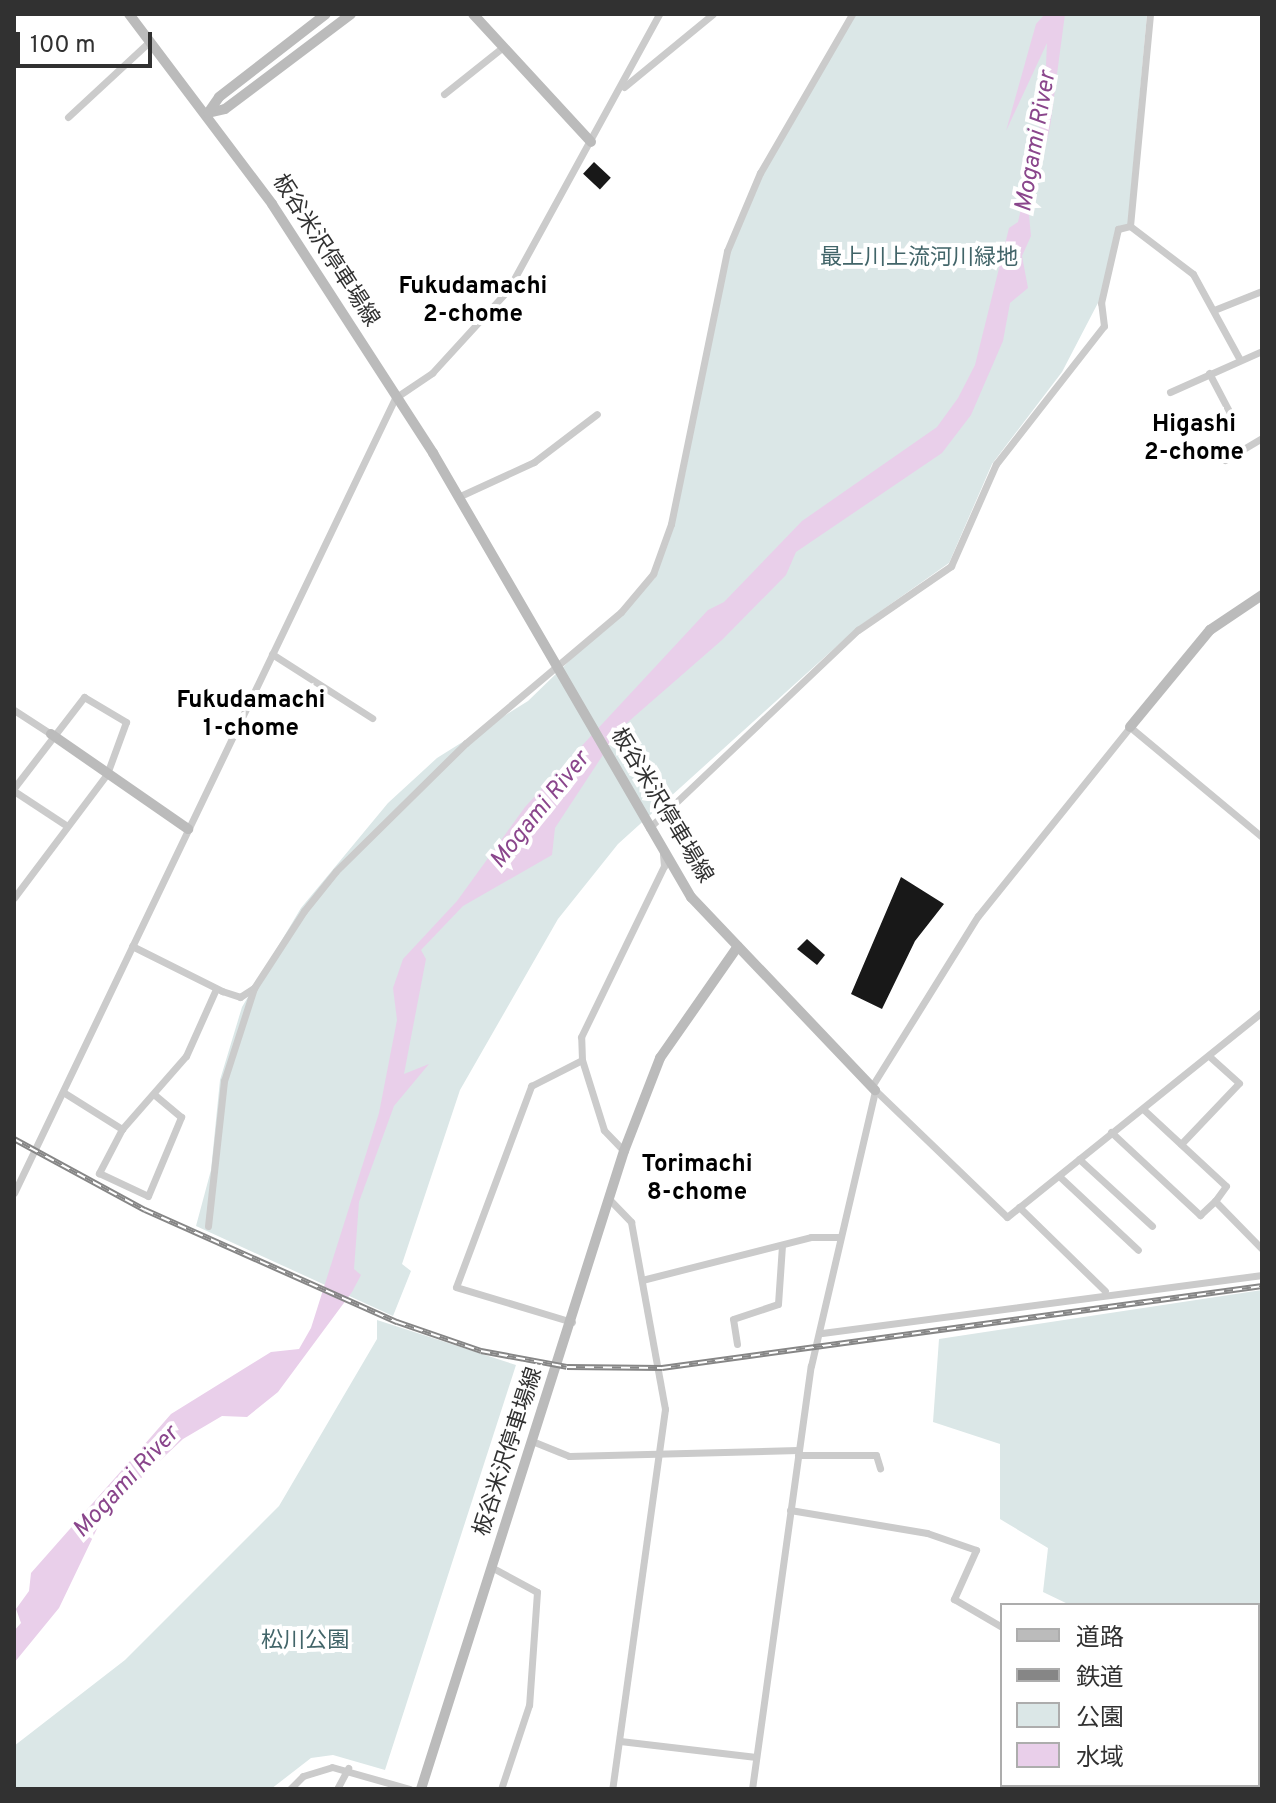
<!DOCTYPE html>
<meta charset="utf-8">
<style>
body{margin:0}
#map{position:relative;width:1276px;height:1803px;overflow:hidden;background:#fff;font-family:Overpass,"Noto Sans JP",sans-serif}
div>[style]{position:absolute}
.green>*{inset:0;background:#dbe7e7}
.water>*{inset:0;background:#e9cfea}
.building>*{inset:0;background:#181818;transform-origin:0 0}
.street>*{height:7px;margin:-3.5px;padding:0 3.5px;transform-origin:3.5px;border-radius:3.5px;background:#cbcbcb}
.secondary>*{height:10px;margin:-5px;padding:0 5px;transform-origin:5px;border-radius:5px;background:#bbb}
.rail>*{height:6px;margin-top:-3px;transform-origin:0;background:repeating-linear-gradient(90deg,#fff 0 9px,#868686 0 18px);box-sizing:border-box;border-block:2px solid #868686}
span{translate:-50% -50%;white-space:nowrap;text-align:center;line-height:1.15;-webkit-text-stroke:8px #fff;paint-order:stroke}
.street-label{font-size:22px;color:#313131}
.park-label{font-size:22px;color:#426569}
.water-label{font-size:24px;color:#8a468c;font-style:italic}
.neighbourhood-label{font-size:24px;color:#000;font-weight:700}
.frame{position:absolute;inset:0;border:16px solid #313131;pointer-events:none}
.legend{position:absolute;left:1000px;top:1603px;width:260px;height:184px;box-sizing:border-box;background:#fff;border:2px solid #adadad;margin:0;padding:10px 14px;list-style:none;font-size:24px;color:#313131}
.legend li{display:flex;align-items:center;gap:16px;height:40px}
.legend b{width:40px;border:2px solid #adadad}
.scale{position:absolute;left:16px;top:32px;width:136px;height:36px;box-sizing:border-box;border:4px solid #313131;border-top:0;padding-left:10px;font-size:24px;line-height:28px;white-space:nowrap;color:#313131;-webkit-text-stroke:6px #fff;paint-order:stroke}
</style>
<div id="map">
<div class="green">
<i style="clip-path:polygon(854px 14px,1147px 14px,1128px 224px,1116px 228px,1100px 299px,1062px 372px,992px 464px,949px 563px,858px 627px,618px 844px,558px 919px,460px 1090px,402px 1264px,411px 1271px,393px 1316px,196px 1226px,211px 1170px,220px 1080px,242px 1007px,301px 908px,388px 803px,437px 758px,528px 701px,656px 577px,685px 474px,721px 279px,736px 235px,762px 175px)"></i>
<i style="clip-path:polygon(1262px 1290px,1262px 1789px,1029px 1789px,1258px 1785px,1258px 1605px,1070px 1605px,1043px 1592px,1048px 1548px,1000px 1519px,1000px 1444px,933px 1422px,939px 1339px)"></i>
<i style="clip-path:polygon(377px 1320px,516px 1365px,385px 1770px,333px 1755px,311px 1758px,271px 1789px,14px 1789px,14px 1746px,125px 1660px,279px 1506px,377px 1339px)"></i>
</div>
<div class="water">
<i style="clip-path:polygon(1045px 14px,1065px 14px,1050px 127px,1029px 215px,1031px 236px,1022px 256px,1028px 288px,1010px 303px,1003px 341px,971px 415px,942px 453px,796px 552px,786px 575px,722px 640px,620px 729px,555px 828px,552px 855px,463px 906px,421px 950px,426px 959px,404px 1074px,429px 1064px,394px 1106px,359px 1202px,354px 1269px,361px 1275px,352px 1292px,278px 1392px,247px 1417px,222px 1416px,183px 1439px,105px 1512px,59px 1608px,14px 1663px,14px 1631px,21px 1623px,16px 1609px,29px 1591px,31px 1573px,137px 1453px,171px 1414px,271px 1352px,299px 1349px,311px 1328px,379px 1113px,397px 1020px,393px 988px,403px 959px,457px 901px,525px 807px,708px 610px,724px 602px,802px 521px,937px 427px,958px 398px,975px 365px,1009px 228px,1018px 222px,1044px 107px,1047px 43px,1006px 131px,1036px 24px)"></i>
</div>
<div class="building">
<i style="left:594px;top:162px;width:23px;height:16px;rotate:43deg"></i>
<i style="clip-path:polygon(901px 877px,944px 904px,915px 941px,882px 1009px,851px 994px)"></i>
<i style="clip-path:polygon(807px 939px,825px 955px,817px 965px,797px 949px)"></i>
</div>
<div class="street">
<i style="left:624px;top:87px;width:115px;rotate:-39.4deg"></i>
<i style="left:444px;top:94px;width:75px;rotate:-38.5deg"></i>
<i style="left:68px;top:117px;width:112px;rotate:-42.8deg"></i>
<i style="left:1130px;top:226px;width:213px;rotate:-84.6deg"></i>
<i style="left:1130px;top:226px;width:79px;rotate:37.3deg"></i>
<i style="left:1193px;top:274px;width:96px;rotate:61.3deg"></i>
<i style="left:1214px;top:310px;width:52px;rotate:-21.6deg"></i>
<i style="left:1209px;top:373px;width:45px;rotate:62.3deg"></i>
<i style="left:1170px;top:392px;width:101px;rotate:-24deg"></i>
<i style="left:1225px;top:460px;width:43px;rotate:-30.7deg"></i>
<i style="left:458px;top:497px;width:84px;rotate:-24.7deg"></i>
<i style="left:534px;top:462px;width:79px;rotate:-37.3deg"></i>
<i style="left:272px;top:654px;width:119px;rotate:32.6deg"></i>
<i style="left:14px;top:710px;width:44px;rotate:33deg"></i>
<i style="left:14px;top:788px;width:115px;rotate:-52.4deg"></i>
<i style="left:84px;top:697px;width:49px;rotate:30.8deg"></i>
<i style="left:126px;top:722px;width:55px;rotate:110.1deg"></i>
<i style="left:107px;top:774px;width:155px;rotate:126.9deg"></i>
<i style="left:14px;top:791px;width:60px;rotate:33.4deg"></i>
<i style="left:649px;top:828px;width:288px;rotate:-43.5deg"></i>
<i style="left:858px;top:630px;width:113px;rotate:-34.5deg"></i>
<i style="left:951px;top:566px;width:111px;rotate:-66.2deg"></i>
<i style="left:996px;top:464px;width:175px;rotate:-52deg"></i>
<i style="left:1104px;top:326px;width:23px;rotate:-97deg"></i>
<i style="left:1101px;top:303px;width:76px;rotate:-77.1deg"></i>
<i style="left:1118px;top:229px;width:12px;rotate:-14deg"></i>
<i style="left:132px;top:946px;width:101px;rotate:26.6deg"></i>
<i style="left:222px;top:991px;width:19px;rotate:18deg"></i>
<i style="left:240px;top:997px;width:17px;rotate:-33deg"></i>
<i style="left:872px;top:1086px;width:200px;rotate:-58.1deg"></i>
<i style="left:978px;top:916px;width:243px;rotate:-51.2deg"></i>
<i style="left:1130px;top:727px;width:172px;rotate:39.8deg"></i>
<i style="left:63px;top:1092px;width:70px;rotate:32.1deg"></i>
<i style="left:122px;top:1129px;width:50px;rotate:117.6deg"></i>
<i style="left:99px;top:1173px;width:54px;rotate:25.1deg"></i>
<i style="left:148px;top:1196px;width:86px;rotate:-67.3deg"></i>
<i style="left:181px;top:1117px;width:35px;rotate:-140deg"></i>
<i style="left:1143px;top:1109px;width:113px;rotate:42.9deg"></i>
<i style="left:1226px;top:1186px;width:19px;rotate:126deg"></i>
<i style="left:122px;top:1129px;width:97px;rotate:-48.8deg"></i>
<i style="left:186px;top:1056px;width:73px;rotate:-65.9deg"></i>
<i style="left:1111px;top:1132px;width:122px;rotate:43deg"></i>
<i style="left:1200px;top:1215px;width:21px;rotate:-43deg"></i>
<i style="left:1215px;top:1201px;width:67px;rotate:45.6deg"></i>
<i style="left:1181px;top:1144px;width:84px;rotate:-46.4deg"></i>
<i style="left:1239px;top:1083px;width:40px;rotate:-138deg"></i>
<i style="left:624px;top:1151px;width:29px;rotate:-134deg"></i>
<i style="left:604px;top:1130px;width:73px;rotate:-107.4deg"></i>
<i style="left:582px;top:1060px;width:23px;rotate:-92deg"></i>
<i style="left:581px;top:1037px;width:190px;rotate:-64.1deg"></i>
<i style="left:664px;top:866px;width:12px;rotate:-95deg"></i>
<i style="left:1079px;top:1159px;width:99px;rotate:42.5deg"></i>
<i style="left:1059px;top:1176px;width:108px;rotate:43.1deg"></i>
<i style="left:14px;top:1193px;width:882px;rotate:-64.39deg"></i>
<i style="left:395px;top:398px;width:45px;rotate:-34deg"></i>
<i style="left:432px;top:373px;width:113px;rotate:-47.5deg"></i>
<i style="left:508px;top:290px;width:315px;rotate:-61.3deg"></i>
<i style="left:609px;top:1199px;width:32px;rotate:46deg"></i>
<i style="left:631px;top:1222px;width:190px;rotate:79.7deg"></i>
<i style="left:665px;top:1409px;width:384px;rotate:97.9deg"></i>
<i style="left:1019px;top:1207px;width:120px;rotate:44.3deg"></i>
<i style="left:208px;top:1226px;width:146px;rotate:-83.7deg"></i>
<i style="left:224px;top:1081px;width:98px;rotate:-72.1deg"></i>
<i style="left:254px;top:988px;width:92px;rotate:-57deg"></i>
<i style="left:304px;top:911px;width:51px;rotate:-51.3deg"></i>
<i style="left:336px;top:871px;width:182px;rotate:-44.6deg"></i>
<i style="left:466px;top:743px;width:203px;rotate:-40.2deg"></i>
<i style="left:621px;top:612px;width:50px;rotate:-49.9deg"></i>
<i style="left:653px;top:574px;width:53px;rotate:-70.2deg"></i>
<i style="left:671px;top:524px;width:279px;rotate:-78.4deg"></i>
<i style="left:727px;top:251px;width:85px;rotate:-67.1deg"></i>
<i style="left:760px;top:173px;width:184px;rotate:-59.9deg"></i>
<i style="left:642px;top:1280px;width:174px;rotate:-14.3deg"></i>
<i style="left:811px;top:1237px;width:28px"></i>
<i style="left:572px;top:1322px;width:121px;rotate:-163.2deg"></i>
<i style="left:456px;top:1287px;width:215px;rotate:-69.5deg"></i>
<i style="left:531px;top:1086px;width:57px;rotate:-27deg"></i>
<i style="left:822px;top:1333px;width:444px;rotate:-7.5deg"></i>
<i style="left:737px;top:1344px;width:25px;rotate:-99deg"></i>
<i style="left:733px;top:1319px;width:47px;rotate:-18.4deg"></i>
<i style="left:778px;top:1304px;width:58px;rotate:-86.1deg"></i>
<i style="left:532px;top:1441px;width:40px;rotate:22deg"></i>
<i style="left:569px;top:1456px;width:229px;rotate:-1.5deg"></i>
<i style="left:798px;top:1455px;width:78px"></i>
<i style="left:876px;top:1455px;width:14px;rotate:73deg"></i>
<i style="left:790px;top:1510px;width:139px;rotate:9.5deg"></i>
<i style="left:927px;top:1533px;width:52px;rotate:19.1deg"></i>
<i style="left:976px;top:1550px;width:54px;rotate:114.2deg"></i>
<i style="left:954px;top:1599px;width:56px;rotate:30.3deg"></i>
<i style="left:493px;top:1568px;width:50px;rotate:28.6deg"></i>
<i style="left:537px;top:1592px;width:113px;rotate:94deg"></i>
<i style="left:529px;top:1705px;width:89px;rotate:108.4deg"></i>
<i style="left:620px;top:1741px;width:137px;rotate:6.7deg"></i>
<i style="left:290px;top:1789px;width:18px;rotate:-45deg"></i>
<i style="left:303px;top:1776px;width:30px;rotate:-17deg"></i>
<i style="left:332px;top:1767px;width:81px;rotate:15.8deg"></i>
<i style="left:337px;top:1789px;width:24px;rotate:-62deg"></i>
<i style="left:752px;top:1789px;width:427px;rotate:-82.1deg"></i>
<i style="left:811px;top:1366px;width:283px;rotate:-76.9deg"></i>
<i style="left:875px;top:1090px;width:183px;rotate:43.9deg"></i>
<i style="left:1007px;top:1217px;width:327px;rotate:-38.8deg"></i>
</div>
<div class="secondary">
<i style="left:129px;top:14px;width:238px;rotate:53deg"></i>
<i style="left:272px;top:204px;width:297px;rotate:57.1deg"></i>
<i style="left:433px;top:453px;width:514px;rotate:59.84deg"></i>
<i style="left:691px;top:897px;width:267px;rotate:46.4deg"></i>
<i style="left:473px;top:14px;width:174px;rotate:47.3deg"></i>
<i style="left:208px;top:113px;width:17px;rotate:-13deg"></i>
<i style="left:225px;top:109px;width:158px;rotate:-37deg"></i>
<i style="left:208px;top:113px;width:19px;rotate:-55deg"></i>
<i style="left:219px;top:97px;width:135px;rotate:-37.8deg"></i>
<i style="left:1130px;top:727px;width:126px;rotate:-50.5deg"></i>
<i style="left:1210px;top:630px;width:63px;rotate:-33.9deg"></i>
<i style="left:51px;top:734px;width:167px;rotate:34.7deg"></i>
<i style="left:421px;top:1789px;width:670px;rotate:-72.35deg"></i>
<i style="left:624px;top:1151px;width:100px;rotate:-68.8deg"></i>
<i style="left:660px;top:1058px;width:136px;rotate:-55.1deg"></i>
</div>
<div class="rail">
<i style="left:14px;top:1139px;width:149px;rotate:28.5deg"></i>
<i style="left:145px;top:1210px;width:276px;rotate:24deg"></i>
<i style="left:397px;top:1322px;width:89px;rotate:19deg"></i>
<i style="left:481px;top:1351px;width:87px;rotate:10.5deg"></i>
<i style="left:567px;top:1367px;width:95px;rotate:0.6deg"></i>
<i style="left:662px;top:1368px;width:606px;rotate:-7.78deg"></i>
</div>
<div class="street-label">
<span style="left:325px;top:251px;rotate:57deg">板谷米沢停車場線</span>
<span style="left:661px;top:806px;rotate:59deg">板谷米沢停車場線</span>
<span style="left:509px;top:1452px;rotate:-72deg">板谷米沢停車場線</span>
</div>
<div class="park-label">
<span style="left:919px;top:259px">最上川上流河川緑地</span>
<span style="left:305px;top:1642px">松川公園</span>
</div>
<div class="water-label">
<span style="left:1037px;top:142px;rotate:-80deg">Mogami River</span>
<span style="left:541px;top:811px;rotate:-51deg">Mogami River</span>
<span style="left:127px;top:1483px;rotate:-47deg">Mogami River</span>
</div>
<div class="neighbourhood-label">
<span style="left:473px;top:302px">Fukudamachi<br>2-chome</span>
<span style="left:1194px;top:440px">Higashi<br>2-chome</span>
<span style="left:251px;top:716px">Fukudamachi<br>1-chome</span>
<span style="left:697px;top:1180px">Torimachi<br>8-chome</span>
</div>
<div class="frame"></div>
<ul class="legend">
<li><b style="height:10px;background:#bbb"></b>道路</li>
<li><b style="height:10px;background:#868686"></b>鉄道</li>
<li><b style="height:22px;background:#dbe7e7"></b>公園</li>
<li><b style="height:22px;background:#e9cfea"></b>水域</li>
</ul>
<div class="scale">100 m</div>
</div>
